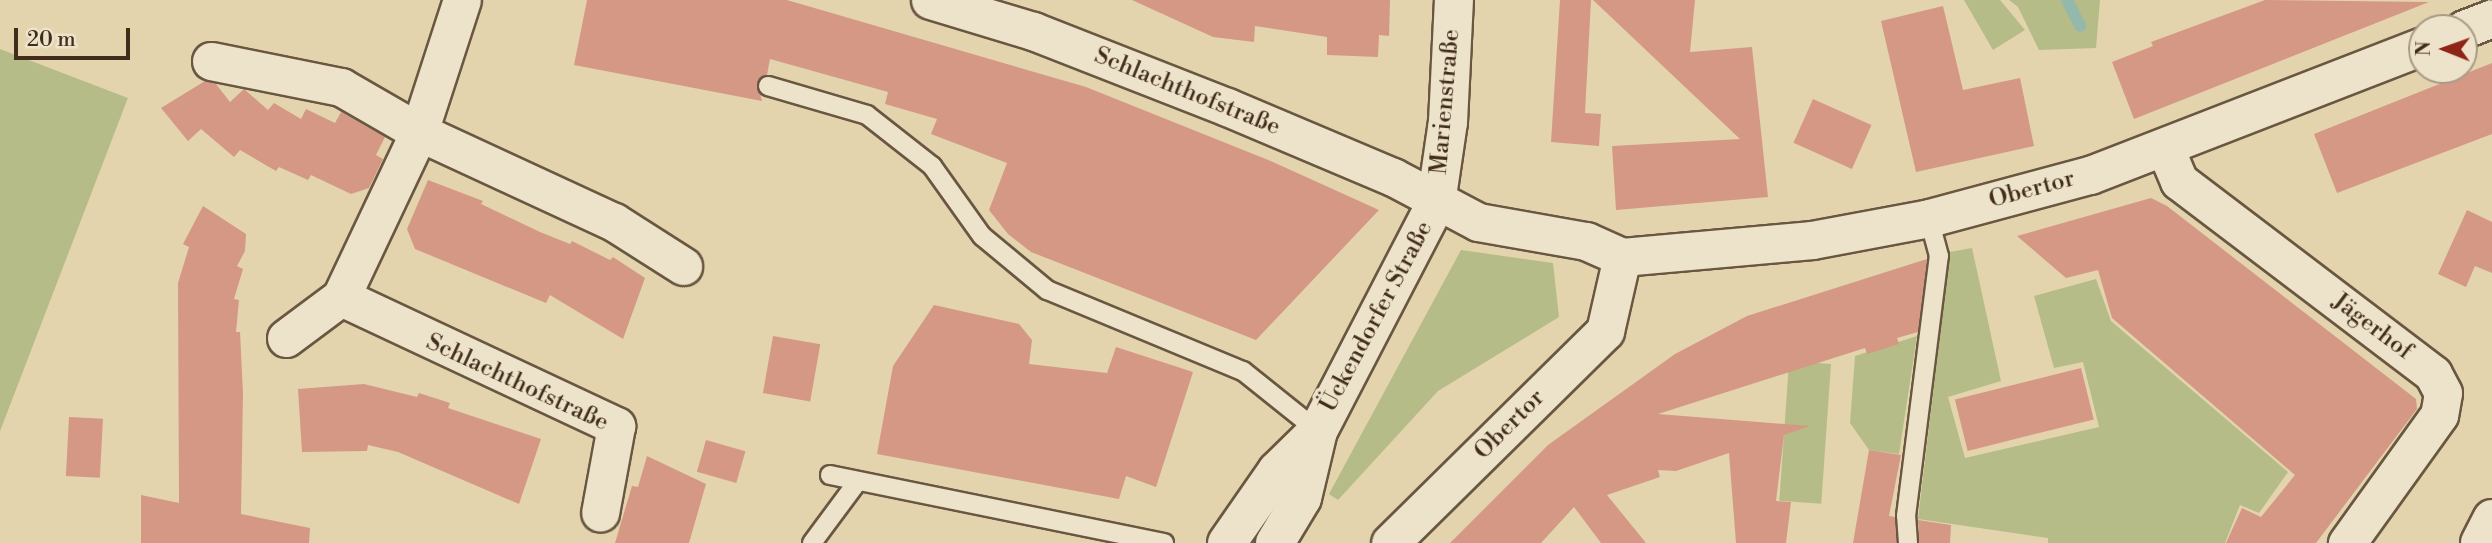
<!DOCTYPE html>
<meta charset="utf-8">
<style>
body{margin:0}
#map{position:relative;width:2492px;height:543px;overflow:hidden;background:#e3d4ad;font-family:"Libre Bodoni",serif}
div>[style]{position:absolute}
.green>*{inset:0;background:#b5bc88;transform-origin:0 0}
.stream>*{height:12px;margin:-6px;padding:0 6px;transform-origin:6px;border-radius:6px;background:#95b8ad}
.building>*{inset:0;background:#d59885;transform-origin:0 0}
.roads{filter:drop-shadow(2px 0 #6a5741) drop-shadow(-2px 0 #6a5741) drop-shadow(0 2px #6a5741) drop-shadow(0 -2px #6a5741)}
.service>*{height:18px;margin:-9px;padding:0 9px;transform-origin:9px;border-radius:9px;background:#ede3ca}
.minor>*{height:37px;margin:-18.5px;padding:0 18.5px;transform-origin:18.5px;border-radius:18.5px;background:#ede3ca}
.tertiary>*{height:38px;margin:-19px;padding:0 19px;transform-origin:19px;border-radius:19px;background:#ede3ca}
.secondary>*{height:38px;margin:-19px;padding:0 19px;transform-origin:19px;border-radius:19px;background:#ede3ca}
span{translate:-50% -50%;white-space:nowrap;text-align:center;line-height:1.15;-webkit-text-stroke:7px #ede3ca;paint-order:stroke}
.street-label{font-size:24px;color:#422d1d}
.north{position:absolute;left:2408px;top:14px;width:70px;height:70px;box-sizing:border-box;background:#ede3ca;border:2px solid #a99a85;border-radius:50%;rotate:271deg;font-size:19px;font-weight:700;line-height:28px;text-align:center;color:#422d1d}
.north::after{content:'';display:block;margin:auto;width:24px;height:32px;background:#8f2418;clip-path:polygon(50% 0,100% 100%,50% 72%,0 100%)}
.scale{position:absolute;left:14px;top:28px;width:116px;height:32px;box-sizing:border-box;border:4px solid #422d1d;border-top:0;padding-left:9px;font-size:21px;line-height:24px;white-space:nowrap;color:#422d1d;-webkit-text-stroke:5px #ede3ca;paint-order:stroke}
</style>
<div id="map">
<div class="green">
<i style="clip-path:polygon(1964px 0,2000px 0,2025px 30px,1993px 50px)"></i>
<i style="clip-path:polygon(2009px 0,2100px 0,2096px 48px,2039px 50px,2018px 7px)"></i>
<i style="left:0;top:49px;width:137px;height:494px;rotate:21deg"></i>
<i style="clip-path:polygon(1972px 248px,2001px 381px,1948px 397px,1965px 458px,2099px 427px,2083px 362px,2054px 368px,2034px 296px,2096px 279px,2111px 321px,2288px 472px,2259px 513px,2240px 505px,2225px 543px,2048px 543px,2048px 538px,1918px 519px,1950px 252px)"></i>
<i style="clip-path:polygon(1461px 250px,1553px 263px,1559px 317px,1438px 391px,1338px 500px,1329px 494px)"></i>
<i style="clip-path:polygon(1917px 336px,1899px 454px,1869px 450px,1850px 423px,1855px 356px)"></i>
<i style="left:1831px;top:364px;width:140px;height:42px;rotate:94deg"></i>
</div>
<div class="stream">
<i style="left:2067px;top:0;width:29px;rotate:63deg"></i>
</div>
<div class="building">
<i style="clip-path:polygon(587px 0,787px 0,1086px 87px,1273px 162px,1379px 210px,1256px 340px,1031px 252px,1008px 234px,989px 210px,1007px 163px,931px 134px,937px 119px,885px 104px,888px 92px,770px 59px,767px 75px,757px 83px,762px 101px,574px 65px)"></i>
<i style="clip-path:polygon(1132px 0,1390px 0,1389px 36px,1379px 35px,1378px 57px,1327px 55px,1327px 37px,1255px 26px,1254px 42px,1213px 37px)"></i>
<i style="clip-path:polygon(1560px 0,1591px 0,1585px 113px,1601px 114px,1599px 146px,1551px 142px)"></i>
<i style="clip-path:polygon(1593px 0,1695px 0,1690px 52px,1752px 47px,1768px 197px,1616px 210px,1612px 146px,1740px 139px)"></i>
<i style="clip-path:polygon(2265px 0,2429px 2px,2134px 119px,2112px 62px,2153px 46px,2151px 42px)"></i>
<i style="clip-path:polygon(1943px 6px,1963px 90px,2020px 78px,2034px 146px,1916px 172px,1881px 21px)"></i>
<i style="clip-path:polygon(2492px 63px,2492px 134px,2337px 193px,2314px 134px)"></i>
<i style="clip-path:polygon(205px 81px,216px 84px,230px 102px,244px 89px,268px 110px,274px 103px,301px 119px,306px 109px,335px 123px,341px 112px,385px 137px,376px 155px,383px 159px,369px 188px,351px 194px,311px 175px,308px 180px,279px 167px,276px 171px,240px 150px,234px 157px,201px 129px,188px 141px,161px 108px)"></i>
<i style="left:1813px;top:99px;width:64px;height:48px;rotate:24deg"></i>
<i style="clip-path:polygon(428px 180px,483px 201px,481px 204px,540px 232px,570px 244px,572px 241px,610px 260px,613px 257px,645px 278px,623px 339px,550px 295px,546px 303px,415px 249px,407px 229px)"></i>
<i style="clip-path:polygon(2151px 198px,2167px 206px,2416px 399px,2417px 409px,2316px 543px,2226px 543px,2242px 508px,2261px 517px,2295px 475px,2112px 318px,2098px 270px,2066px 278px,2017px 236px)"></i>
<i style="clip-path:polygon(203px 206px,246px 234px,245px 251px,237px 266px,243px 269px,234px 299px,239px 300px,236px 332px,240px 332px,243px 393px,241px 514px,310px 528px,309px 543px,141px 543px,141px 495px,179px 503px,178px 283px,189px 247px,183px 244px)"></i>
<i style="clip-path:polygon(2467px 210px,2492px 222px,2492px 273px,2475px 266px,2466px 287px,2438px 274px)"></i>
<i style="clip-path:polygon(1927px 259px,1918px 332px,1897px 338px,1899px 344px,1867px 354px,1865px 348px,1658px 414px,1810px 426px,1784px 435px,1776px 501px,1791px 502px,1786px 543px,1736px 543px,1729px 453px,1676px 471px,1658px 470px,1660px 477px,1607px 495px,1646px 543px,1601px 543px,1574px 507px,1541px 543px,1450px 543px,1548px 445px,1675px 354px,1747px 316px)"></i>
<i style="clip-path:polygon(934px 305px,1019px 324px,1032px 340px,1029px 364px,1107px 373px,1116px 347px,1193px 372px,1156px 487px,1126px 476px,1119px 499px,877px 454px,893px 366px)"></i>
<i style="left:773px;top:336px;width:48px;height:58px;rotate:10deg"></i>
<i style="left:2081px;top:368px;width:53px;height:130px;rotate:76deg"></i>
<i style="clip-path:polygon(364px 384px,417px 397px,419px 393px,450px 403px,448px 408px,541px 439px,519px 504px,398px 452px,368px 445px,367px 451px,302px 452px,298px 389px)"></i>
<i style="left:69px;top:417px;width:34px;height:59px;rotate:3deg"></i>
<i style="left:706px;top:440px;width:41px;height:33px;rotate:16deg"></i>
<i style="clip-path:polygon(1869px 450px,1901px 455px,1889px 516px,1895px 517px,1897px 543px,1853px 543px)"></i>
<i style="clip-path:polygon(647px 456px,706px 484px,689px 543px,615px 543px,632px 486px,638px 487px)"></i>
<i style="clip-path:polygon(1918px 520px,1951px 525px,1950px 543px,1919px 543px)"></i>
</div>
<div class="roads">
<div class="service">
<i style="left:768px;top:86px;width:103px;rotate:16.3deg"></i>
<i style="left:867px;top:115px;width:83px;rotate:38.1deg"></i>
<i style="left:932px;top:166px;width:86px;rotate:54.5deg"></i>
<i style="left:982px;top:236px;width:85px;rotate:39.7deg"></i>
<i style="left:1047px;top:290px;width:212px;rotate:22.5deg"></i>
<i style="left:1243px;top:371px;width:96px;rotate:38.7deg"></i>
<i style="left:830px;top:475px;width:341px;rotate:11.5deg"></i>
<i style="left:812px;top:543px;width:77px;rotate:-53.4deg"></i>
<i style="left:1908px;top:543px;width:27px;rotate:-94deg"></i>
<i style="left:1906px;top:516px;width:262px;rotate:-82.8deg"></i>
<i style="left:1939px;top:256px;width:39px;rotate:-105deg"></i>
</div>
<div class="minor">
<i style="left:930px;top:0;width:108px;rotate:16.8deg"></i>
<i style="left:1033px;top:31px;width:208px;rotate:21.4deg"></i>
<i style="left:1227px;top:107px;width:180px;rotate:22.9deg"></i>
<i style="left:1393px;top:177px;width:96px;rotate:27.9deg"></i>
<i style="left:1478px;top:222px;width:110px;rotate:10deg"></i>
<i style="left:1586px;top:241px;width:39px;rotate:24deg"></i>
<i style="left:1622px;top:257px;width:191px;rotate:-5.1deg"></i>
<i style="left:1812px;top:240px;width:119px;rotate:-10.6deg"></i>
<i style="left:1929px;top:218px;width:167px;rotate:-15deg"></i>
<i style="left:2090px;top:175px;width:356px;rotate:-21.2deg"></i>
<i style="left:2464px;top:29px;width:30px;rotate:-21deg"></i>
<i style="left:211px;top:61px;width:133px;rotate:11.3deg"></i>
<i style="left:341px;top:87px;width:90px;rotate:30deg"></i>
<i style="left:419px;top:132px;width:215px;rotate:24.8deg"></i>
<i style="left:614px;top:222px;width:82px;rotate:32.5deg"></i>
<i style="left:2165px;top:148px;width:36px;rotate:67deg"></i>
<i style="left:2179px;top:181px;width:319px;rotate:37.2deg"></i>
<i style="left:2433px;top:374px;width:21px;rotate:62deg"></i>
<i style="left:2443px;top:393px;width:22px;rotate:100deg"></i>
<i style="left:2439px;top:415px;width:158px;rotate:125.7deg"></i>
<i style="left:341px;top:297px;width:304px;rotate:25.1deg"></i>
<i style="left:616px;top:426px;width:88px;rotate:100.4deg"></i>
<i style="left:286px;top:338px;width:69px;rotate:-36.7deg"></i>
<i style="left:341px;top:297px;width:183px;rotate:-64.7deg"></i>
<i style="left:419px;top:132px;width:139px;rotate:-72deg"></i>
<i style="left:1390px;top:543px;width:302px;rotate:-44.6deg"></i>
<i style="left:1605px;top:331px;width:76px;rotate:-77.1deg"></i>
</div>
<div class="tertiary">
<i style="left:2480px;top:543px;width:27px;rotate:-63deg"></i>
</div>
<div class="secondary">
<i style="left:1227px;top:543px;width:88px;rotate:-55.2deg"></i>
<i style="left:1277px;top:471px;width:57px;rotate:-44.3deg"></i>
<i style="left:1275px;top:543px;width:52px;rotate:-59deg"></i>
<i style="left:1302px;top:498px;width:69px;rotate:-76.6deg"></i>
<i style="left:1318px;top:431px;width:257px;rotate:-62.6deg"></i>
<i style="left:1436px;top:203px;width:82px;rotate:-81.6deg"></i>
<i style="left:1448px;top:122px;width:122px;rotate:-87.2deg"></i>
</div>
</div>
<div class="street-label">
<span style="left:1187px;top:92px;rotate:22deg">Schlachthofstraße</span>
<span style="left:1446px;top:102px;rotate:-85deg">Marienstraße</span>
<span style="left:2032px;top:190px;rotate:-15deg">Obertor</span>
<span style="left:1377px;top:317px;rotate:-62deg">Ückendorfer Straße</span>
<span style="left:2372px;top:327px;rotate:37deg">Jägerhof</span>
<span style="left:517px;top:383px;rotate:25deg">Schlachthofstraße</span>
<span style="left:1510px;top:425px;rotate:-45deg">Obertor</span>
</div>
<div class="north">N</div>
<div class="scale">20 m</div>
</div>
